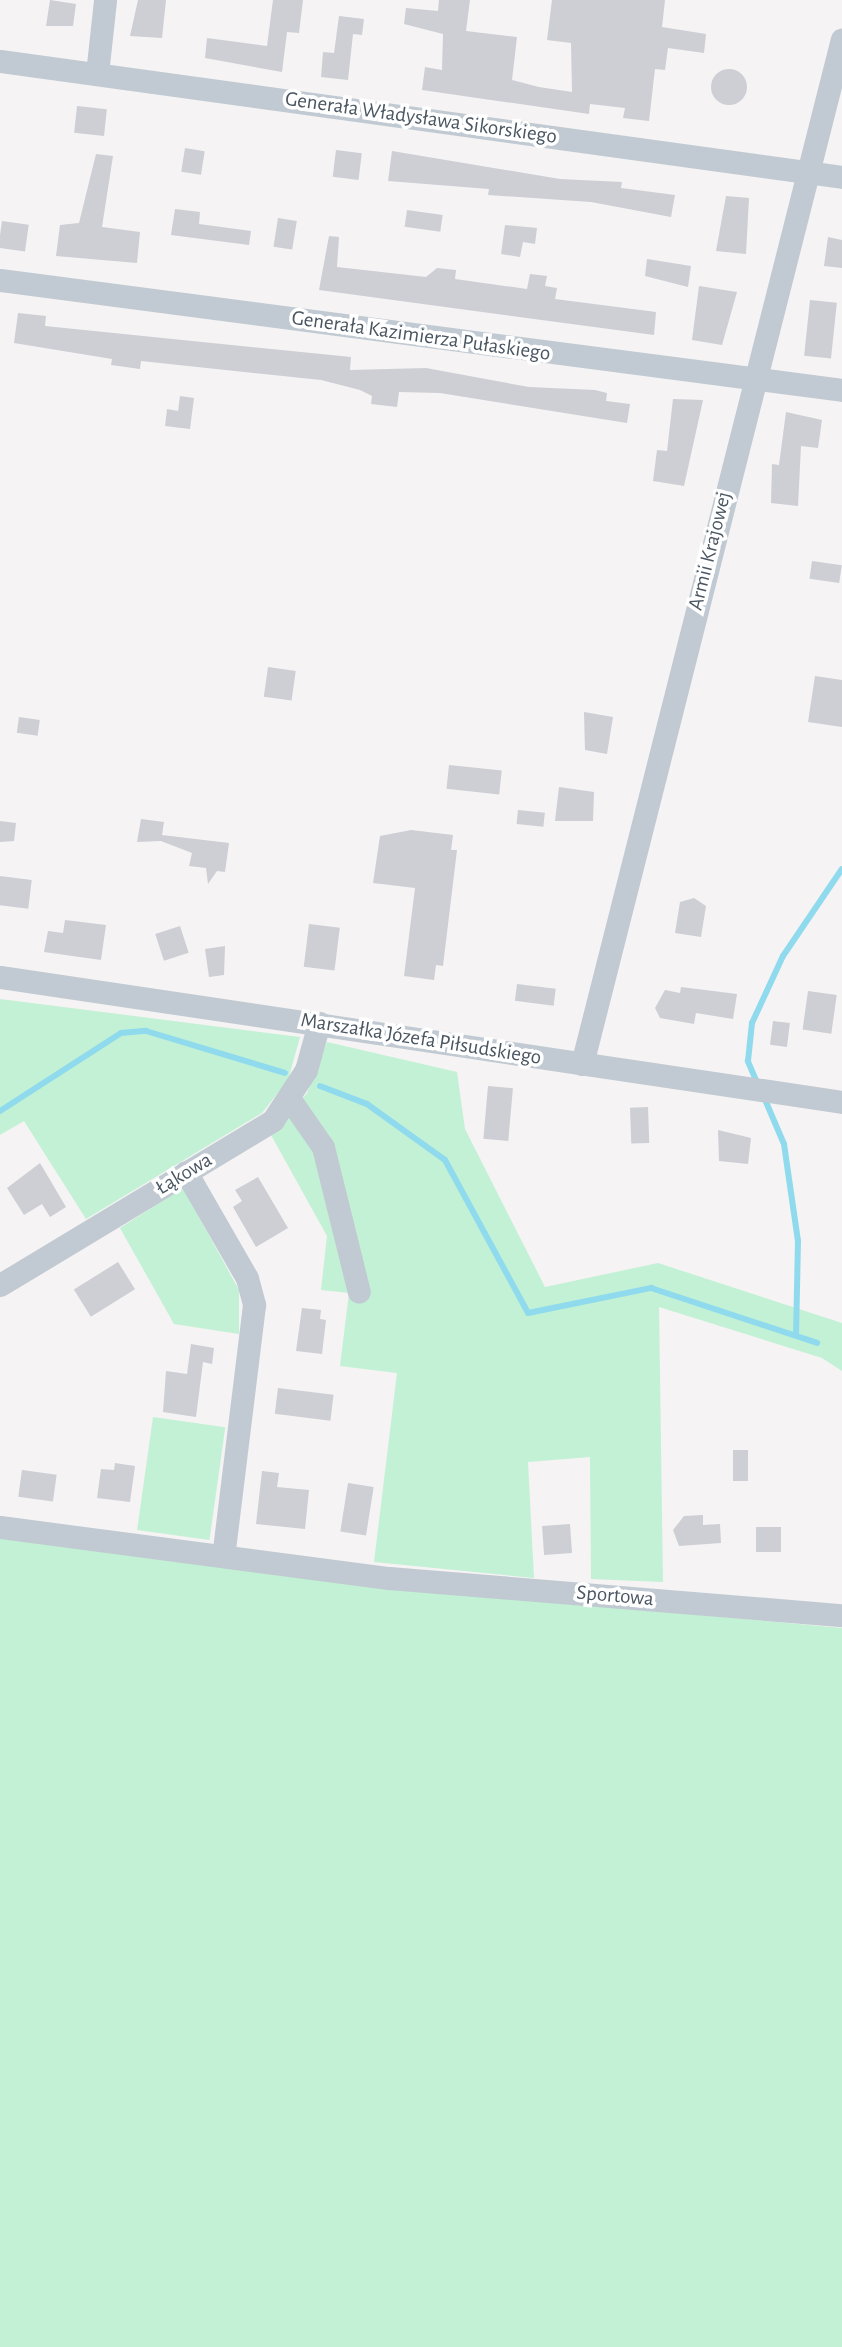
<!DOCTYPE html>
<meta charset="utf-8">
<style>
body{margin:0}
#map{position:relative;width:842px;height:2347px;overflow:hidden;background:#f5f3f3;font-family:"Alegreya Sans",sans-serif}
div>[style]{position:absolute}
.green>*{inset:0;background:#c3f1d5;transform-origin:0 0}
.stream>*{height:6px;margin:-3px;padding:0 3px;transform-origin:3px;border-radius:3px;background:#90daee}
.building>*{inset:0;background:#cdcfd5;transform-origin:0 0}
.round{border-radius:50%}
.minor>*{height:23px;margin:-11.5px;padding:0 11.5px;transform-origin:11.5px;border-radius:11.5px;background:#c1cad2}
span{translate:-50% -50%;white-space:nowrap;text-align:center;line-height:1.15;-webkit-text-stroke:7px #fff;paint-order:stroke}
.street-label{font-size:21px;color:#4a5661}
</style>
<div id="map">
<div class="green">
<i style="clip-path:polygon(0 999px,300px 1037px,288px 1080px,262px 1113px,86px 1219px,24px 1121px,0 1135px)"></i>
<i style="clip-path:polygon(327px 1042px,457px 1072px,465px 1129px,545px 1287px,658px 1263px,842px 1323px,842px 1371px,822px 1358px,659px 1307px,663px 1582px,591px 1579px,590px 1457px,528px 1462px,534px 1578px,374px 1562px,397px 1373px,340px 1366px,349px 1293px,321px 1290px,327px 1236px,271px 1135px,307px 1093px)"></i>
<i style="clip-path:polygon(183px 1188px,239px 1290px,239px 1334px,174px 1324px,120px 1228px)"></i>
<i style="left:153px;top:1417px;width:73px;height:114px;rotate:8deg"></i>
<i style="clip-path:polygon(0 1536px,363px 1584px,842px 1628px,842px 2347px,0 2347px)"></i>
</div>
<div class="stream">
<i style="left:758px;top:1085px;width:26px;rotate:-113deg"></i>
<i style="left:748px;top:1061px;width:38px;rotate:-84deg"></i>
<i style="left:752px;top:1023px;width:74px;rotate:-65.2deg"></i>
<i style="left:783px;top:956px;width:105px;rotate:-55.9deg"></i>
<i style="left:320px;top:1086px;width:50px;rotate:21deg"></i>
<i style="left:367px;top:1104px;width:96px;rotate:35.7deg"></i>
<i style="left:445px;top:1160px;width:174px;rotate:61.5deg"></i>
<i style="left:528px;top:1313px;width:126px;rotate:-11.5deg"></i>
<i style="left:651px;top:1288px;width:175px;rotate:18.3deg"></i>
<i style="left:763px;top:1095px;width:53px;rotate:66.8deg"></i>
<i style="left:784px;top:1144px;width:98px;rotate:81.8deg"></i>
<i style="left:798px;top:1241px;width:92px;rotate:91.2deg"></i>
<i style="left:0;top:1111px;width:144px;rotate:-32.8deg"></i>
<i style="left:121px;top:1033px;width:25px;rotate:-5deg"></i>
<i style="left:146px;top:1031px;width:145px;rotate:16.8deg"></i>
</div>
<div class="building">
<i style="clip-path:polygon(50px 0,76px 4px,73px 26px,46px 26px)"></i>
<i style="clip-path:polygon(138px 0,166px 0,162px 38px,130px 36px)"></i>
<i style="clip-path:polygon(273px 0,303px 0,299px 33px,287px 32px,282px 72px,205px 58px,207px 38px,267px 46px)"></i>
<i style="clip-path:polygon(439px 0,470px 0,466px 31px,517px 37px,512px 80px,539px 87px,572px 92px,571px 43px,547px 40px,552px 0,665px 0,662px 27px,706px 34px,704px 53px,668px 48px,665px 70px,655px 69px,649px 121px,623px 118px,625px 108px,590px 104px,589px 114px,422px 90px,425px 67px,442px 70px,443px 34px,404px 24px,406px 8px,438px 11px)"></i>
<i style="clip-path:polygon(339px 16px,364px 19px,362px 35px,353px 34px,348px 80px,321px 77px,323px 52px,334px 53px)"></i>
<i class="round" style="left:711px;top:69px;width:36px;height:36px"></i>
<i style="left:77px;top:106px;width:30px;height:27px;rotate:6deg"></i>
<i style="left:185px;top:148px;width:20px;height:24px;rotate:9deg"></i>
<i style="left:336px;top:150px;width:26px;height:27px;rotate:7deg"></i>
<i style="clip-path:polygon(392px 151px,560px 179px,622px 182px,621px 188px,675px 195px,671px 217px,591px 202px,488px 195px,489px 189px,388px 181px)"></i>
<i style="clip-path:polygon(96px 154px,113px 156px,102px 227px,140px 232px,137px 263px,56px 256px,60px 225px,79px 223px)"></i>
<i style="clip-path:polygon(726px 196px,749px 198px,746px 254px,716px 251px)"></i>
<i style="clip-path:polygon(175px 209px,200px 212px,199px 224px,251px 231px,249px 245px,171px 235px)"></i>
<i style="left:407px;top:210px;width:36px;height:17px;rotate:8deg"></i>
<i style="left:278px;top:218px;width:19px;height:29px;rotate:9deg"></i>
<i style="left:2px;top:221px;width:27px;height:27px;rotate:8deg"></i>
<i style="clip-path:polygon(505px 225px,537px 228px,535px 244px,523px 242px,520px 257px,501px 254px)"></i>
<i style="clip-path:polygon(329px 236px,339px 237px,337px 267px,426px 277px,437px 268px,456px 270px,455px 279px,527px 289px,530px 274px,547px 276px,545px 286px,557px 288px,555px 299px,656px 312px,654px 335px,319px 290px)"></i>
<i style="clip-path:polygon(828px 237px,842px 240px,842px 268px,824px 266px)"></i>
<i style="clip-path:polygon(647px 259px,691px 266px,688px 287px,645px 276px)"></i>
<i style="clip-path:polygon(699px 286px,737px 292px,722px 345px,692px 340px)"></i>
<i style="left:810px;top:300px;width:27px;height:56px;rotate:6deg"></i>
<i style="clip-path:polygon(18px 313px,46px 316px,45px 326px,351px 357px,350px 370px,426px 368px,529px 387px,595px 390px,607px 393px,606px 401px,630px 404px,627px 423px,440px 393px,399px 392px,397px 407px,371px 404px,372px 396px,360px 390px,321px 380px,141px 361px,140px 369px,111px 365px,112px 359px,14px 343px)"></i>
<i style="clip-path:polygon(180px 396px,194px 398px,190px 429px,165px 426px,167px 409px,178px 411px)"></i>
<i style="clip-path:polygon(673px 399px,703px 400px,684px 486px,653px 481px,657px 450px,667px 451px)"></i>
<i style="clip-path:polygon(786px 412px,822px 420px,818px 448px,801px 446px,798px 506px,771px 503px,772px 464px,779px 465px)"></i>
<i style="left:812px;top:561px;width:30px;height:18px;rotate:8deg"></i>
<i style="left:268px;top:667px;width:28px;height:30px;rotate:8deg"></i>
<i style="clip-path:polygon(815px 676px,842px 680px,842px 727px,808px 722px)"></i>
<i style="clip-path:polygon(584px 712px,613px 717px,607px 754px,585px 750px)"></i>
<i style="left:19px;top:717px;width:21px;height:16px;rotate:8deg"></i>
<i style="left:449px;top:765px;width:53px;height:24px;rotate:6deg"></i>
<i style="clip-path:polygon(559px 787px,594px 792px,593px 821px,555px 821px)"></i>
<i style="left:518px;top:810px;width:27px;height:14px;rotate:6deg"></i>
<i style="clip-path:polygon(141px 819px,164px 822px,162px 835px,229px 843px,225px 872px,217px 871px,208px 884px,206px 868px,189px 866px,192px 853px,161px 841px,137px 842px)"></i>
<i style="clip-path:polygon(0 821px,16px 823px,14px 841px,0 842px)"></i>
<i style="clip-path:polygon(411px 830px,453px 835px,451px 850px,457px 850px,443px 966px,436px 965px,434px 980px,404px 976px,415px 888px,373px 883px,380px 836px)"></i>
<i style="left:0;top:876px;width:32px;height:29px;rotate:7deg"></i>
<i style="clip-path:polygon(694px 898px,706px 906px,701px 937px,675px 933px,680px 902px)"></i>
<i style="clip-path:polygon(65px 920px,106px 925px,101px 960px,44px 952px,48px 931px,63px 933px)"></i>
<i style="left:309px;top:924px;width:31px;height:43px;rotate:7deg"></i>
<i style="left:180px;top:926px;width:28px;height:26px;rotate:72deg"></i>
<i style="clip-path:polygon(225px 946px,224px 975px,209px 977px,205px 949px)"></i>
<i style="left:517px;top:984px;width:39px;height:17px;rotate:7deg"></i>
<i style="clip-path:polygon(681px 987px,737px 994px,733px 1019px,696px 1013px,694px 1024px,660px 1018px,655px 1008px,665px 990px,680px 993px)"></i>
<i style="left:808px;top:991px;width:29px;height:39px;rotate:8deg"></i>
<i style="left:773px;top:1021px;width:17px;height:24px;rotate:7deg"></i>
<i style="left:488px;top:1086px;width:25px;height:53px;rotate:5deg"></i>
<i style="left:648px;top:1107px;width:36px;height:18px;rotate:88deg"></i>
<i style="clip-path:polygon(718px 1130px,751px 1138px,748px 1164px,719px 1161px)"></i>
<i style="clip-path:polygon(40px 1163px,66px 1207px,50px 1217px,42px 1204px,24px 1215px,7px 1188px)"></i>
<i style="clip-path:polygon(258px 1177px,288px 1228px,256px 1247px,233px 1207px,242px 1201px,235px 1190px)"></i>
<i style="left:118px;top:1262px;width:32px;height:52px;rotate:58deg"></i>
<i style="clip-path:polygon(302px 1308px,321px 1310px,320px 1319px,326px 1320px,322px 1354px,296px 1351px)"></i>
<i style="clip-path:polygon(191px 1344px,214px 1348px,212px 1364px,203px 1362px,196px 1417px,163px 1412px,166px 1371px,187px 1374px)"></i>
<i style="left:278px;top:1388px;width:56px;height:26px;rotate:7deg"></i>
<i style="left:733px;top:1450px;width:15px;height:31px"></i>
<i style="clip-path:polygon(115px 1463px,135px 1466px,130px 1502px,97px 1498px,101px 1469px,114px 1470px)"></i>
<i style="left:22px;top:1470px;width:35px;height:27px;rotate:8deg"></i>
<i style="clip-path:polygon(262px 1471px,279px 1473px,277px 1487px,309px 1490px,305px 1529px,256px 1524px)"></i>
<i style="left:348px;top:1483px;width:26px;height:49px;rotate:9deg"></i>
<i style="clip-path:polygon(703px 1515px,703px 1525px,720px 1524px,721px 1543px,679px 1546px,673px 1530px,684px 1516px)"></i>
<i style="left:570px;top:1524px;width:29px;height:28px;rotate:86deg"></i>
<i style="left:756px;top:1527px;width:25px;height:25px"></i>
</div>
<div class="minor">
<i style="left:0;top:61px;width:850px;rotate:7.84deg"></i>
<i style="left:97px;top:74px;width:74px;rotate:-83.8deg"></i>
<i style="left:0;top:280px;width:849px;rotate:7.44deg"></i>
<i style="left:0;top:977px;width:851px;rotate:8.44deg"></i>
<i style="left:582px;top:1064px;width:1057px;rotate:-75.77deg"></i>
<i style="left:291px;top:1101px;width:56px;rotate:55.2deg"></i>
<i style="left:323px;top:1147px;width:149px;rotate:76.1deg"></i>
<i style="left:186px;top:1172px;width:122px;rotate:60.1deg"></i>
<i style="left:247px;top:1278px;width:28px;rotate:75deg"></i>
<i style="left:254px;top:1305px;width:253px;rotate:97deg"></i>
<i style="left:0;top:1285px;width:319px;rotate:-31.1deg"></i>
<i style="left:273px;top:1120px;width:60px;rotate:-56.6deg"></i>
<i style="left:306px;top:1070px;width:49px;rotate:-74.5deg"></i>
<i style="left:0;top:1527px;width:392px;rotate:7.5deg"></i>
<i style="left:389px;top:1578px;width:455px;rotate:4.7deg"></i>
</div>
<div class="street-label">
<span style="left:421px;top:118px;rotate:8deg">Generała Władysława Sikorskiego</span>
<span style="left:421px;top:336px;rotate:8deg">Generała Kazimierza Pułaskiego</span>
<span style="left:710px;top:551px;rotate:-76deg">Armii Krajowej</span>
<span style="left:421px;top:1039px;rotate:9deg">Marszałka Józefa Piłsudskiego</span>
<span style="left:184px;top:1174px;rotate:-31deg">Łąkowa</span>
<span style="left:615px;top:1596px;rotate:5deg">Sportowa</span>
</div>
</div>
